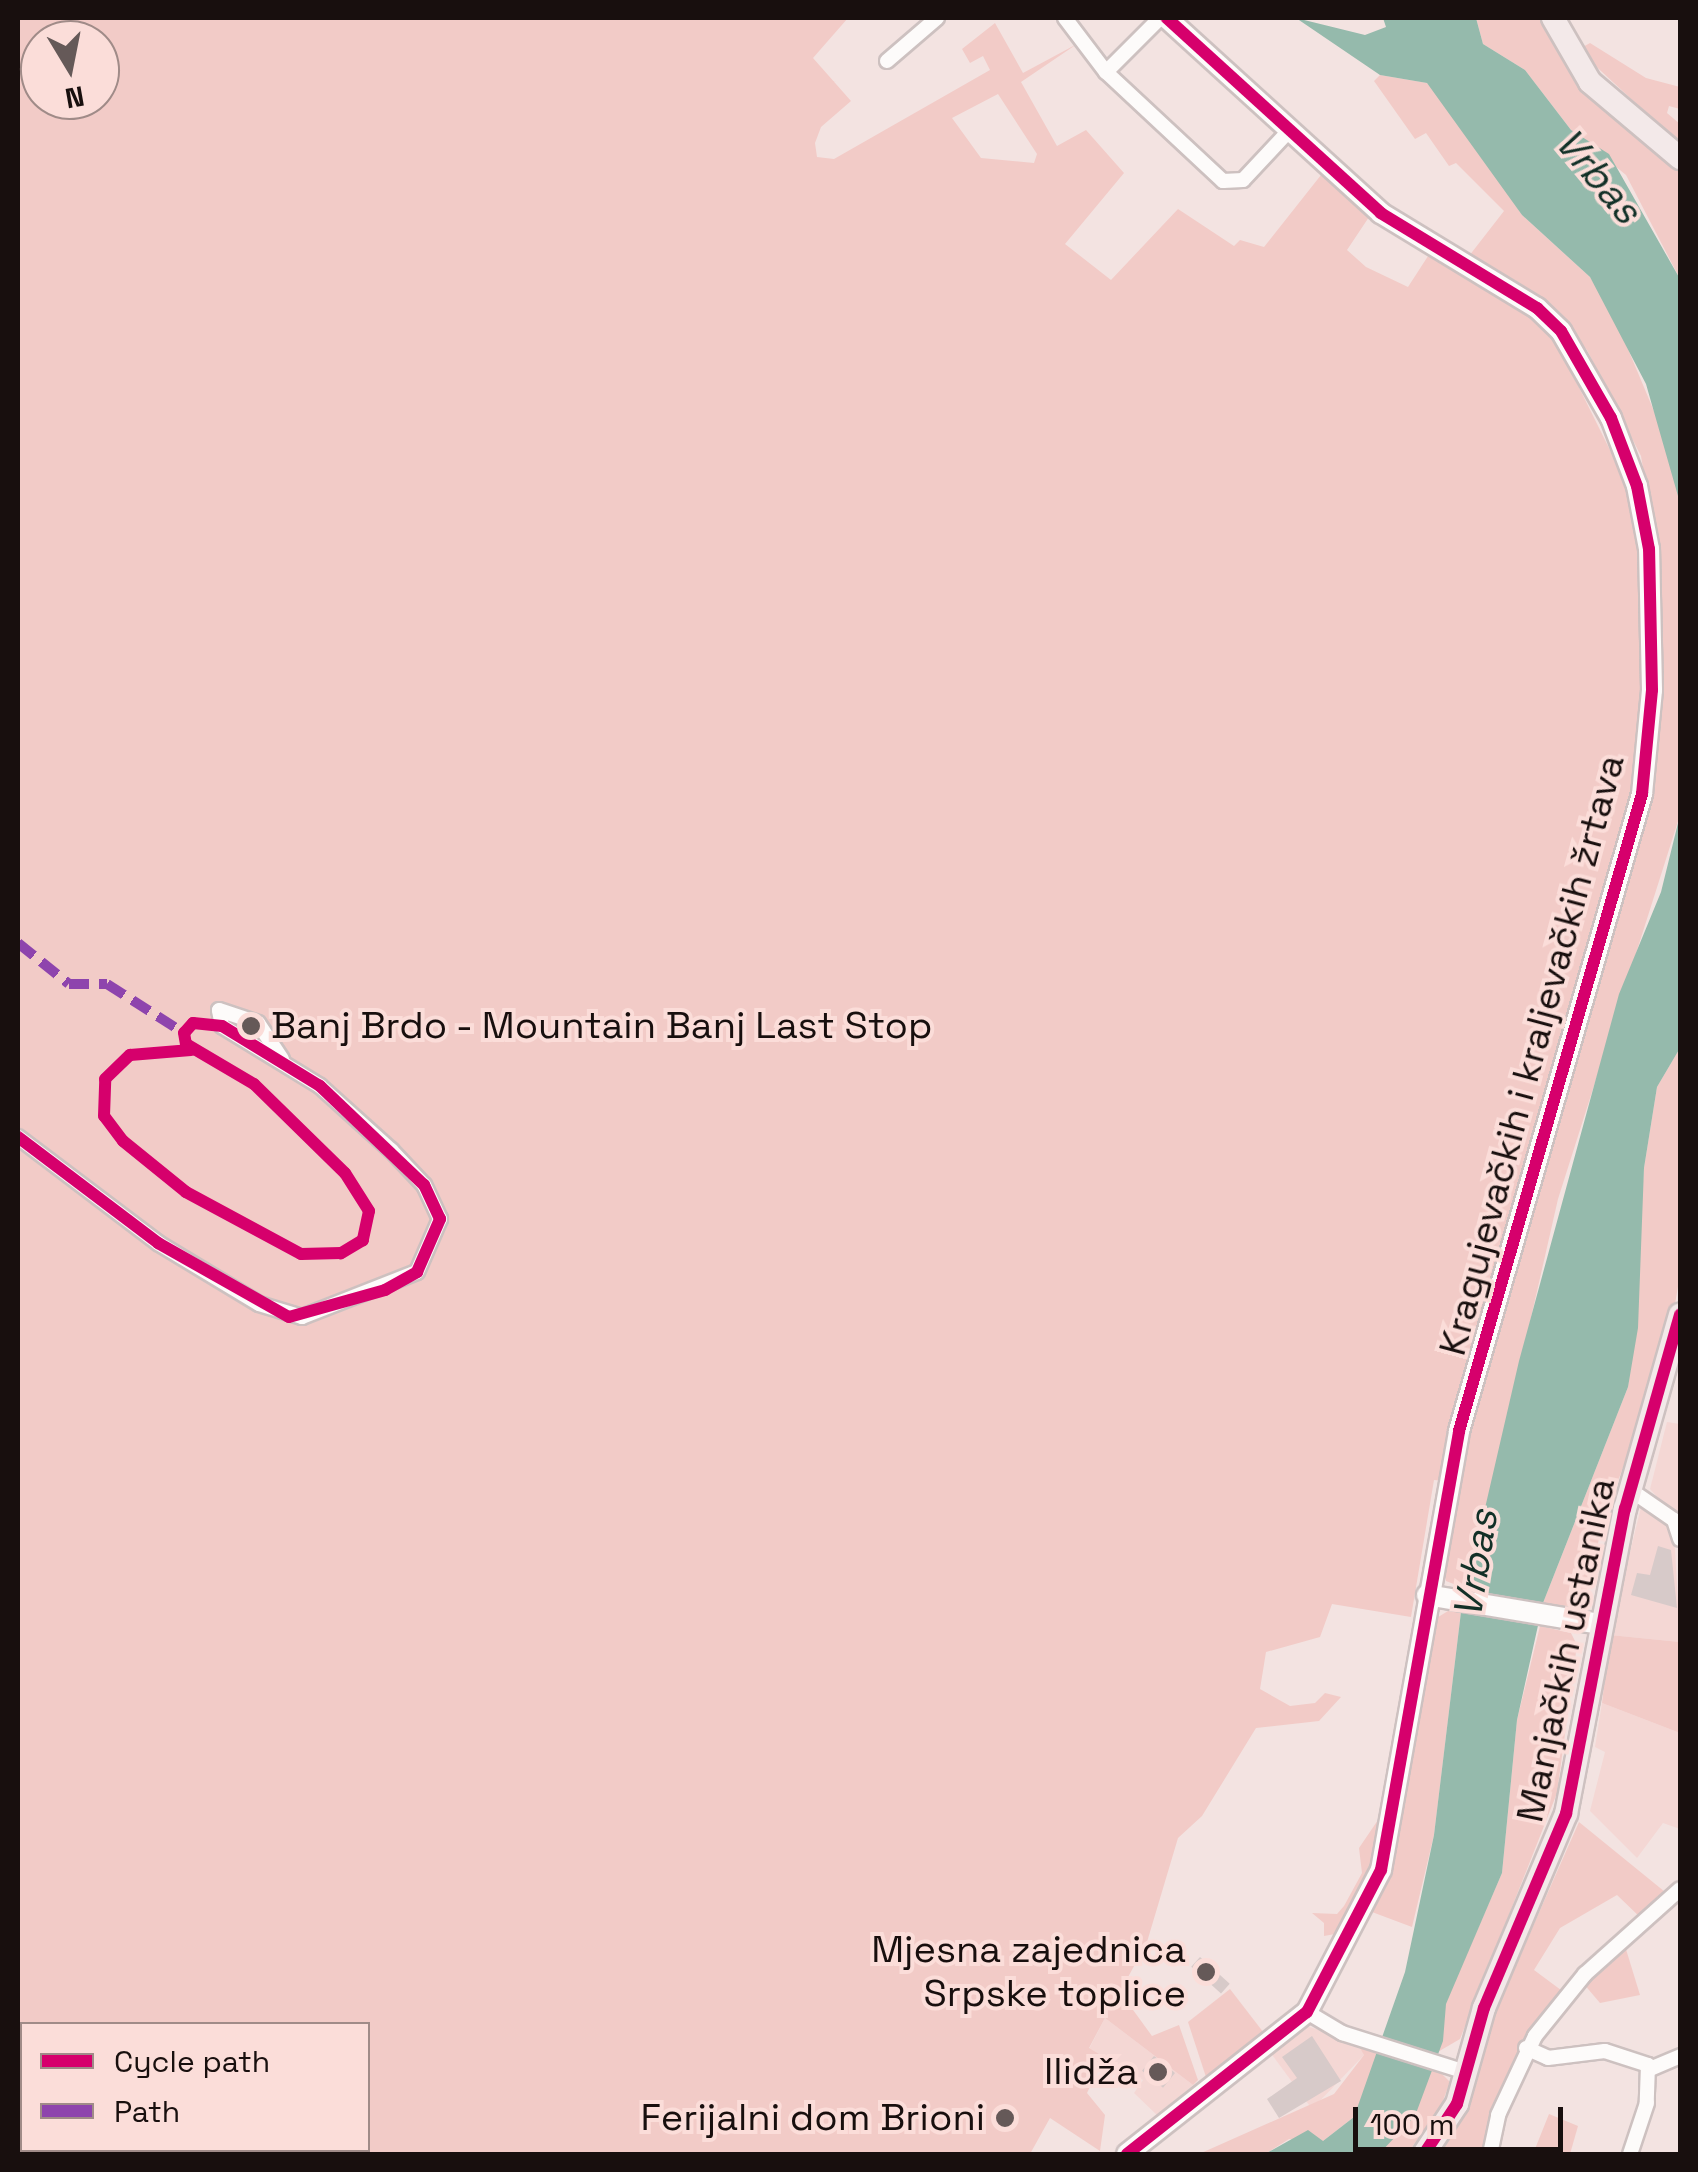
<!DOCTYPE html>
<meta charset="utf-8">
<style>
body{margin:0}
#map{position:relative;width:1698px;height:2172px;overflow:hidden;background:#f3e3e1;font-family:"Space Grotesk",sans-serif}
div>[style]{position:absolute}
.built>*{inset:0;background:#f4d7d4}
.green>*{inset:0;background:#f2cbc7}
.water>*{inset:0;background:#95baac}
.building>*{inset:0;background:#d7cac9;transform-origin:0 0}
.roads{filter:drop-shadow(2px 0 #cdc1c0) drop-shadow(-2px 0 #cdc1c0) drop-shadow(0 2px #cdc1c0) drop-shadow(0 -2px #cdc1c0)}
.street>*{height:14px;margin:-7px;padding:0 7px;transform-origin:7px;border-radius:7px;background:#fdfbfa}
.secondary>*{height:20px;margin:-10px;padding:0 10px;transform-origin:10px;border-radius:10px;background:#fdfbfa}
.primary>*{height:22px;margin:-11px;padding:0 11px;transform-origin:11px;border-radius:11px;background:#f3e9e9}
.quiet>*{height:10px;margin-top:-5px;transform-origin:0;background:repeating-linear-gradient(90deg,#8e44ad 0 20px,transparent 0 30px)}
.cycleway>*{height:12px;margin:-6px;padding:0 6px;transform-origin:6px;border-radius:6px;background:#d6006c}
.dots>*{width:28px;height:28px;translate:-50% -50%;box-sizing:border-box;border:5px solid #fbddd9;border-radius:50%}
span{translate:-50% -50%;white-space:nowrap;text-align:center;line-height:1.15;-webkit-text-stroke:8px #fbddd9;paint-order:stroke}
.poi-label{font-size:38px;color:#180f0e}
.left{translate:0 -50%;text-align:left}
.right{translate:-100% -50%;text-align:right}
.street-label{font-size:38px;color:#180f0e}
.water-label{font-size:40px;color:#123027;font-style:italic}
.frame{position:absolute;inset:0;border:20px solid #180f0e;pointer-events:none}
.legend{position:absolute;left:20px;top:2022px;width:350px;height:130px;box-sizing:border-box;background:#fbddd9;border:2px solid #a08b88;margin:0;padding:12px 18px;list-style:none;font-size:30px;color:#180f0e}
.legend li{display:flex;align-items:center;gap:20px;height:50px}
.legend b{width:50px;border:2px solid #a08b88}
.north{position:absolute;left:20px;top:20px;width:100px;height:100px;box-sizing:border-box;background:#fbddd9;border:2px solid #a08b88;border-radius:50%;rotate:170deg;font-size:28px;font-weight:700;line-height:40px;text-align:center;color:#180f0e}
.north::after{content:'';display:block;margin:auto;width:35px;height:45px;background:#655958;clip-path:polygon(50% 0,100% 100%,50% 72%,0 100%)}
.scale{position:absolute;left:1353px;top:2107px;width:210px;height:45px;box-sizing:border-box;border:5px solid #180f0e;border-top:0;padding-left:12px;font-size:30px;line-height:35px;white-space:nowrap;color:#180f0e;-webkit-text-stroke:8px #fbddd9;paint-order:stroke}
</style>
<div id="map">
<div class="built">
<i style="clip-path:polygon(1667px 1422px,1680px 1424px,1680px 1522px,1650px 1489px)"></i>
<i style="clip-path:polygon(1642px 1503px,1674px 1530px,1680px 1642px,1610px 1635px)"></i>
<i style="clip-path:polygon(1602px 1703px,1680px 1733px,1680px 1829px,1663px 1823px,1637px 1858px,1590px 1811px,1605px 1752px,1595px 1747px)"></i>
<i style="clip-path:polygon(1105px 2018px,1193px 2085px,1157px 2115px,1134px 2093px,1143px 2080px,1089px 2049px)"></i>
<i style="clip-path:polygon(1302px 2025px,1360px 2041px,1364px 2055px,1312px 2109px,1270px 2052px)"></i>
</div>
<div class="green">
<i style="clip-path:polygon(evenodd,18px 18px,848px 18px,813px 58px,851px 101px,821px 127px,815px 143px,817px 157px,834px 159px,990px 70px,983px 56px,970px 63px,962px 49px,995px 23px,1023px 73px,1077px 44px,1021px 82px,1057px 146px,1086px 130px,1124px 173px,1065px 244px,1111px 280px,1178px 209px,1234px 246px,1240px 240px,1264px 247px,1321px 175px,1371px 214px,1347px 250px,1366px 267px,1408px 287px,1430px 253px,1529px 313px,1555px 339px,1656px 543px,1641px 456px,1587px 350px,1539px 297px,1469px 256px,1504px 211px,1456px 163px,1449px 166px,1426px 133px,1415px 139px,1374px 81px,1380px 75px,1427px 83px,1445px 100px,1522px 215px,1590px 277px,1615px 318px,1669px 447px,1680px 503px,1680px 815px,1558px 1199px,1469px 1590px,1446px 1581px,1441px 1561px,1460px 1482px,1434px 1480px,1411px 1617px,1332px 1604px,1320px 1637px,1266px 1652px,1260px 1689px,1290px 1706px,1315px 1703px,1325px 1693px,1341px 1697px,1319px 1721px,1256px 1728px,1202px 1816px,1178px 1838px,1147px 1942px,1120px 1992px,1152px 2036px,1179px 2025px,1198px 2080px,1193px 2085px,1105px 2018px,1089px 2048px,1104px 2057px,1087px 2093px,1105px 2115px,1100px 2151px,1050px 2118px,1030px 2154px,18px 2154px,18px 18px,40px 40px,100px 40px,100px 100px,40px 100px,40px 40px,18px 18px,998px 94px,1037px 154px,1034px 163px,981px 158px,952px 118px,998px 94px,18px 18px,22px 2024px,368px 2024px,368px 2150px,22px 2150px,22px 2024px)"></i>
<i style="clip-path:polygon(1476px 18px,1542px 18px,1572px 70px,1680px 170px,1680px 279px,1626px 175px,1571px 130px,1525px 70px,1483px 44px)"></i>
<i style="clip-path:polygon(1590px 43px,1646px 78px,1680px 87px,1680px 109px,1669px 106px,1667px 113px,1680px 124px,1680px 144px,1588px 59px,1581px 48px)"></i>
<i style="clip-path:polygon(1680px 1048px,1680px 1275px,1668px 1344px,1603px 1522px,1585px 1598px,1570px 1608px,1543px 1603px,1628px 1387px,1644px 1168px,1657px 1087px)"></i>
<i style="clip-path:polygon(1448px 1611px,1461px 1612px,1434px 1835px,1412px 1927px,1372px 1912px,1395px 1859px,1435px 1619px)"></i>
<i style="clip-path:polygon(1540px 1626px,1571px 1633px,1577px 1645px,1557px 1793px,1460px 2039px,1436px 2053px,1445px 2004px,1502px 1873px,1517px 1720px)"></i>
<i style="clip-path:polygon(1610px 1635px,1680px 1642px,1680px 1733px,1602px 1703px)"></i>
<i style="clip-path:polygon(1378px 1820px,1371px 1866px,1335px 1934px,1324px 1936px,1324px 1923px,1312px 1913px,1337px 1914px,1344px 1906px,1362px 1873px,1359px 1848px)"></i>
<i style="clip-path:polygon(1579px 1822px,1670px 1896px,1643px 1920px,1617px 1895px,1560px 1928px,1534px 1970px,1565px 1993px,1522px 2046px,1486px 2154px,1438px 2154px,1460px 2121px,1493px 2017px)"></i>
<i style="clip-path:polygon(1625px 1946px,1640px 1995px,1600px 2003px,1583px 1983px)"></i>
<i style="clip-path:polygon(1230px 1989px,1267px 2037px,1206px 2077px,1188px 2022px)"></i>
<i style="clip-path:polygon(1359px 2046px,1380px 2051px,1374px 2070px,1354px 2117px,1323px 2141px,1289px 2139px,1265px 2154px,1199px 2154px,1334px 2094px,1364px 2055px)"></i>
<i style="clip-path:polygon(1434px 2066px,1450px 2082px,1441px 2106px,1407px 2154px,1379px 2154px)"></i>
<i style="clip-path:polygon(1549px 2114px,1578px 2126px,1570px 2154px,1533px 2154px)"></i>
</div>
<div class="water">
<i style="clip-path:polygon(1296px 18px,1365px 35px,1386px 27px,1383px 18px,1476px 18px,1483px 44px,1525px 70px,1571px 130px,1609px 154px,1680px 279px,1680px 503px,1646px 384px,1590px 277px,1522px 215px,1427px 83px,1380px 75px)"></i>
<i style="clip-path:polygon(1680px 815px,1680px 1048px,1657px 1087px,1644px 1168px,1638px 1328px,1628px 1387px,1543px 1603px,1517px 1720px,1502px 1873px,1446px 2004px,1443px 2041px,1415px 2116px,1379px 2154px,1265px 2154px,1308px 2130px,1323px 2141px,1354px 2117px,1405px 1972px,1434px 1835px,1461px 1612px,1519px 1361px,1619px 994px,1661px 892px)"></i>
</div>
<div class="building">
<i style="clip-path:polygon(1658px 1546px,1671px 1550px,1677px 1608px,1631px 1595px,1637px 1573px,1650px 1575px)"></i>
<i style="left:1200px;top:1957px;width:40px;height:13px;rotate:42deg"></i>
<i style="clip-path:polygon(1312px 2036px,1341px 2081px,1279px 2118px,1267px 2099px,1297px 2078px,1282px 2057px)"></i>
<i style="left:1154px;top:2056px;width:27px;height:19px;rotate:39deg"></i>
</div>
<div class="roads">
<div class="street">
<i style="left:1065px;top:18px;width:68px;rotate:52.8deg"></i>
<i style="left:1106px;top:72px;width:160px;rotate:43deg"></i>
<i style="left:1223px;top:181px;width:20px;rotate:-3deg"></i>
<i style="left:1243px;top:180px;width:64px;rotate:-46.9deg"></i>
<i style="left:887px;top:61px;width:66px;rotate:-40.7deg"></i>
<i style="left:1106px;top:72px;width:76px;rotate:-45deg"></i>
<i style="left:18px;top:1137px;width:176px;rotate:37.1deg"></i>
<i style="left:158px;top:1243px;width:118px;rotate:31.1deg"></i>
<i style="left:259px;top:1304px;width:45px;rotate:16.8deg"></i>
<i style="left:302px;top:1317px;width:123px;rotate:-21.4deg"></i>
<i style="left:417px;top:1272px;width:58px;rotate:-66.5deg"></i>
<i style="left:440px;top:1219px;width:38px;rotate:-115deg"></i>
<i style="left:424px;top:1185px;width:48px;rotate:-133.3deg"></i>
<i style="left:391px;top:1150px;width:96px;rotate:-138deg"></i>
<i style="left:320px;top:1086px;width:115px;rotate:-148.5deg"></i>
<i style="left:222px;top:1026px;width:16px;rotate:-101deg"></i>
<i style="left:219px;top:1010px;width:41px;rotate:18.4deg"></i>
<i style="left:258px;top:1023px;width:43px;rotate:56.3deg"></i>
<i style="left:1629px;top:1489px;width:55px;rotate:34.6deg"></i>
<i style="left:1674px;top:1520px;width:20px;rotate:72deg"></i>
<i style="left:1307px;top:2012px;width:41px;rotate:31deg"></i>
<i style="left:1342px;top:2033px;width:130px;rotate:17.5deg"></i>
<i style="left:1526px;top:2048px;width:24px;rotate:24deg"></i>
<i style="left:1548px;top:2058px;width:57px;rotate:-7deg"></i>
<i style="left:1605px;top:2051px;width:45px;rotate:18deg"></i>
<i style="left:1648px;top:2065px;width:38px;rotate:92deg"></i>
<i style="left:1647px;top:2103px;width:54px;rotate:108.4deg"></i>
<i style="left:1650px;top:2069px;width:33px;rotate:-23deg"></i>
<i style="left:1490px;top:2154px;width:40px;rotate:-78deg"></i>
<i style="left:1498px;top:2115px;width:87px;rotate:-64.9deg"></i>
<i style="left:1535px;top:2036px;width:80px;rotate:-51.1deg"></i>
<i style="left:1585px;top:1974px;width:127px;rotate:-41.8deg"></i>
</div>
<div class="secondary">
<i style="left:1427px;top:1595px;width:175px;rotate:9.5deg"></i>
<i style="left:1127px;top:2154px;width:229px;rotate:-38.3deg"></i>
<i style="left:1307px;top:2012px;width:160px;rotate:-62.5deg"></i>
<i style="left:1381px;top:1870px;width:446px;rotate:-79.9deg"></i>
<i style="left:1459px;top:1431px;width:663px;rotate:-73.97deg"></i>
<i style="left:1642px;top:794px;width:104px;rotate:-84.5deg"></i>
<i style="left:1652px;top:690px;width:141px;rotate:-91.2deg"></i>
<i style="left:1649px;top:549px;width:64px;rotate:-100.8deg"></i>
<i style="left:1637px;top:486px;width:73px;rotate:-110.9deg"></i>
<i style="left:1611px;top:418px;width:100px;rotate:-119.9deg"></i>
<i style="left:1561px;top:331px;width:33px;rotate:-136deg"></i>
<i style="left:1537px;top:308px;width:183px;rotate:-148.7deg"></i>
<i style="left:1381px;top:213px;width:290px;rotate:-137.7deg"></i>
</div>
<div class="primary">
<i style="left:1553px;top:18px;width:74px;rotate:60deg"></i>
<i style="left:1590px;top:82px;width:118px;rotate:40.2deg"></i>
<i style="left:1424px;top:2154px;width:60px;rotate:-56.6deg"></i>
<i style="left:1457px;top:2104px;width:100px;rotate:-74.3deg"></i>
<i style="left:1484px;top:2008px;width:211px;rotate:-67.1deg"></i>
<i style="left:1566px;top:1814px;width:311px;rotate:-79.1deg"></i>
<i style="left:1625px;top:1509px;width:202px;rotate:-74.2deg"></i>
</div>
</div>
<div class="quiet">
<i style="left:18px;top:943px;width:65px;rotate:38.8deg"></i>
<i style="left:69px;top:984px;width:38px"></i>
<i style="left:107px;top:984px;width:91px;rotate:32.5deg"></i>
</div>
<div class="cycleway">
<i style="left:18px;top:1137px;width:176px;rotate:37.1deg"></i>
<i style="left:158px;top:1243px;width:150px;rotate:29.5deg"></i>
<i style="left:289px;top:1317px;width:100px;rotate:-15.7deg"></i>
<i style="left:385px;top:1290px;width:37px;rotate:-29deg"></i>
<i style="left:417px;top:1272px;width:58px;rotate:-66.5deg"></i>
<i style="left:440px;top:1219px;width:38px;rotate:-115deg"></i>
<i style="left:424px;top:1185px;width:144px;rotate:-136.4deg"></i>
<i style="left:320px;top:1086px;width:115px;rotate:-148.5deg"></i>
<i style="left:222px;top:1026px;width:29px;rotate:-174deg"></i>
<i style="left:193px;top:1023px;width:13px;rotate:132deg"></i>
<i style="left:184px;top:1033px;width:11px;rotate:80deg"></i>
<i style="left:186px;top:1044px;width:79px;rotate:30.5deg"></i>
<i style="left:254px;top:1084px;width:127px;rotate:44.4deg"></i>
<i style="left:345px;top:1173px;width:45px;rotate:57.7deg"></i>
<i style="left:369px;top:1211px;width:30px;rotate:102deg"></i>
<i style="left:363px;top:1240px;width:26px;rotate:149deg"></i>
<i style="left:341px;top:1253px;width:40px;rotate:178.6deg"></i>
<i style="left:301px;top:1254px;width:131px;rotate:-151.7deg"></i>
<i style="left:186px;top:1192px;width:81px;rotate:-141deg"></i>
<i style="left:123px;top:1141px;width:31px;rotate:-127deg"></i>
<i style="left:104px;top:1116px;width:37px;rotate:-88deg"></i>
<i style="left:105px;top:1079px;width:35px;rotate:-44deg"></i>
<i style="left:130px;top:1055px;width:61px;rotate:-4.7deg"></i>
<i style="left:1127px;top:2154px;width:229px;rotate:-38.3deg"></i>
<i style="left:1307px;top:2012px;width:160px;rotate:-62.5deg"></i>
<i style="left:1381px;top:1870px;width:446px;rotate:-79.9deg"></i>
<i style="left:1459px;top:1431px;width:663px;rotate:-73.97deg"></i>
<i style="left:1642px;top:794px;width:104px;rotate:-84.5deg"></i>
<i style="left:1652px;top:690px;width:141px;rotate:-91.2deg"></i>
<i style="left:1649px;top:549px;width:64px;rotate:-100.8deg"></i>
<i style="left:1637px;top:486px;width:73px;rotate:-110.9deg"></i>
<i style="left:1611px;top:418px;width:100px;rotate:-119.9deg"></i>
<i style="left:1561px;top:331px;width:33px;rotate:-136deg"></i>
<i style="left:1537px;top:308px;width:183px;rotate:-148.7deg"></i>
<i style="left:1381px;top:213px;width:290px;rotate:-137.7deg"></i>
<i style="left:1424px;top:2154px;width:60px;rotate:-56.6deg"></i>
<i style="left:1457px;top:2104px;width:100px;rotate:-74.3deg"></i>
<i style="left:1484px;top:2008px;width:211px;rotate:-67.1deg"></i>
<i style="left:1566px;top:1814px;width:311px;rotate:-79.1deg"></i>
<i style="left:1625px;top:1509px;width:202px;rotate:-74.2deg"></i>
</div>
<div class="dots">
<i style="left:251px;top:1026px;background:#655958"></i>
<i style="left:1206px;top:1972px;background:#655958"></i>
<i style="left:1158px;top:2072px;background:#655958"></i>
<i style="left:1005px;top:2118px;background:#655958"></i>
</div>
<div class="poi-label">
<span class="left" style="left:271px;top:1026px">Banj Brdo - Mountain Banj Last Stop</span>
<span class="right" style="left:1186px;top:1972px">Mjesna zajednica<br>Srpske toplice</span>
<span class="right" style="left:1138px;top:2072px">Ilidža</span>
<span class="right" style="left:985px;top:2118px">Ferijalni dom Brioni</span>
</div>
<div class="street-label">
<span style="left:1532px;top:1055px;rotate:-75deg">Kragujevačkih i kraljevačkih žrtava</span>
<span style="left:1566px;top:1650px;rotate:-78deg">Manjačkih ustanika</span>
</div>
<div class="water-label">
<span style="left:1598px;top:176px;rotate:50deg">Vrbas</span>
<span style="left:1476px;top:1564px;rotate:-81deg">Vrbas</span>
</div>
<div class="frame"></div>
<ul class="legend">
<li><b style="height:12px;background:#d6006c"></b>Cycle path</li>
<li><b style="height:12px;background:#8e44ad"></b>Path</li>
</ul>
<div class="north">N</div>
<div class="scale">100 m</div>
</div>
